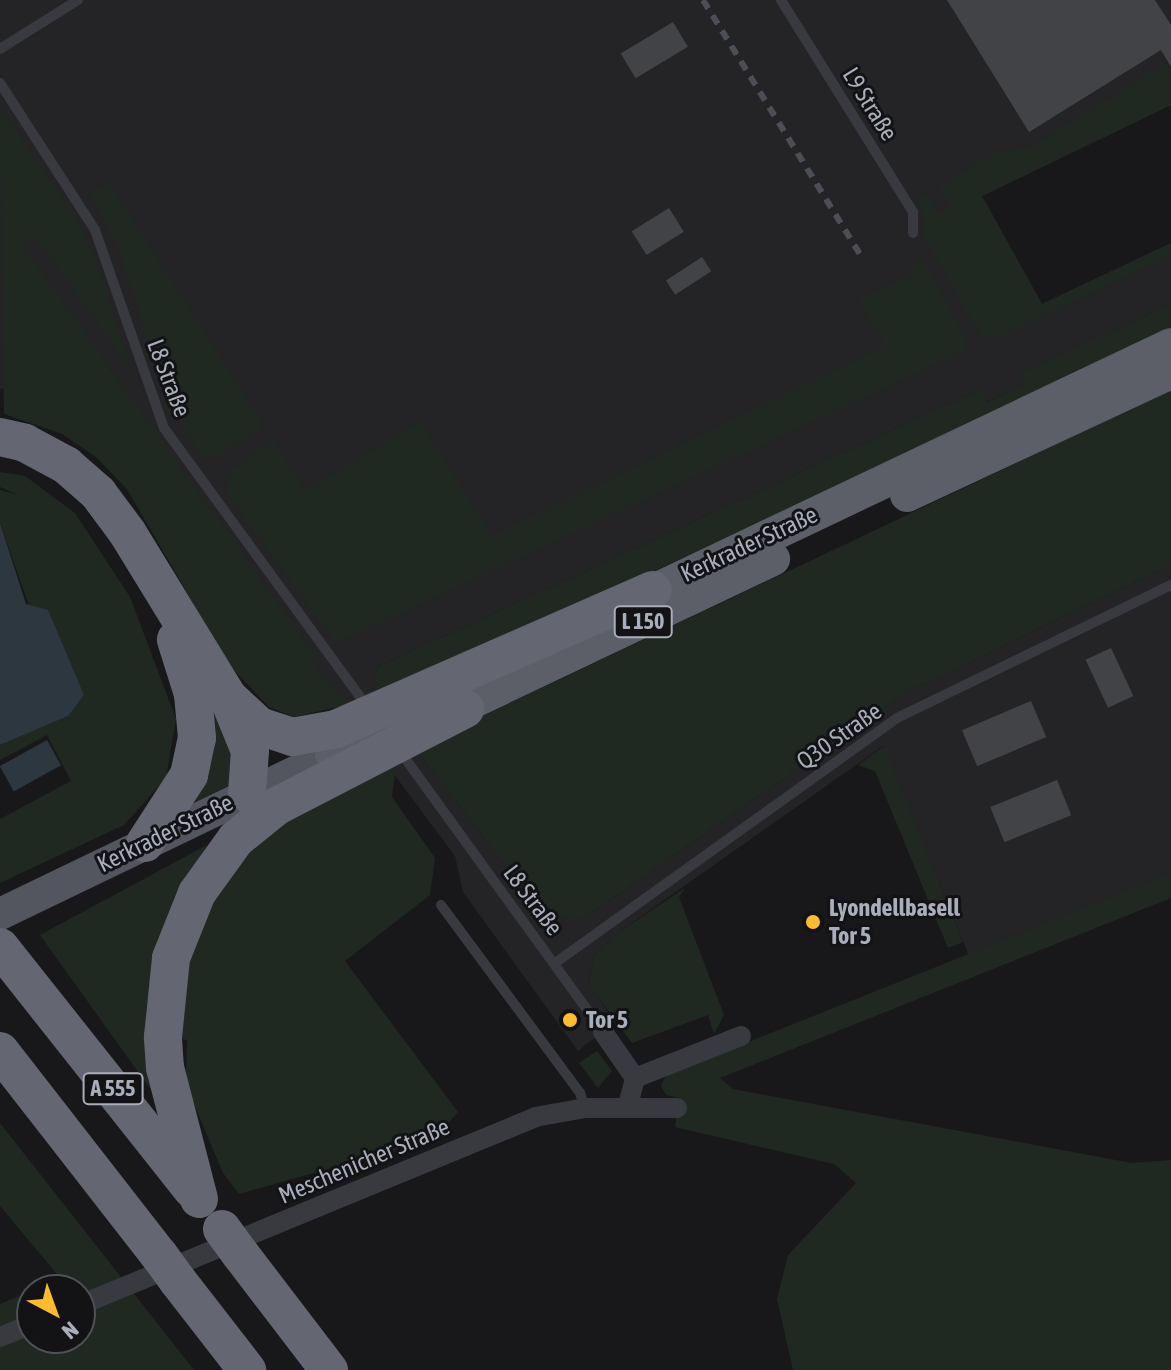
<!DOCTYPE html>
<meta charset="utf-8">
<style>
body{margin:0}
#map{position:relative;width:1171px;height:1370px;overflow:hidden;background:#18181a;font-family:"Asap Condensed",sans-serif}
div>[style]{position:absolute}
.built>*{inset:0;background:#242427}
.green>*{inset:0;background:#1f2921}
.water>*{inset:0;background:#2d373f;transform-origin:0 0}
.building>*{inset:0;background:#424347;transform-origin:0 0}
.service>*{height:10px;margin:-5px;padding:0 5px;transform-origin:5px;border-radius:5px;background:#393a40}
.minor>*{height:20px;margin:-10px;padding:0 10px;transform-origin:10px;border-radius:10px;background:#393a40}
.primary>*{height:32px;margin:-16px;padding:0 16px;transform-origin:16px;border-radius:16px;background:#54565f}
.trunk>*{height:34px;margin:-17px;padding:0 17px;transform-origin:17px;border-radius:17px;background:#5c5e68}
.motorway>*{height:38px;margin:-19px;padding:0 19px;transform-origin:19px;border-radius:19px;background:#646771}
.rail>*{height:6px;margin-top:-3px;transform-origin:0;background:repeating-linear-gradient(90deg,#4b4e55 0 10px,transparent 0 18px)}
.motorway-bridge>*{height:38px;margin:-19px;padding:0 19px;transform-origin:19px;border-radius:19px;background:#646771}
.dots>*{width:22px;height:22px;translate:-50% -50%;box-sizing:border-box;border:4px solid #131315;border-radius:50%}
span{translate:-50% -50%;white-space:nowrap;text-align:center;line-height:1.15;-webkit-text-stroke:6px #131315;paint-order:stroke}
.shield-label span{padding:2px 6px;background:#131315;border:2px solid;border-radius:6px;-webkit-text-stroke-width:0}
.shield-label{font-size:22px;color:#a9aebb;font-weight:700}
.street-label{font-size:24px;color:#a9aebb}
.poi-label{font-size:24px;color:#a9aebb;font-weight:700}
.left{translate:0 -50%;text-align:left}
.north{position:absolute;left:16px;top:1274px;width:80px;height:80px;box-sizing:border-box;background:#131315;border:2px solid #4f5157;border-radius:50%;rotate:139deg;font-size:22px;font-weight:700;line-height:32px;text-align:center;color:#a9aebb}
.north::after{content:'';display:block;margin:auto;width:28px;height:36px;background:#febc2c;clip-path:polygon(50% 0,100% 100%,50% 72%,0 100%)}
</style>
<div id="map">
<div class="built">
<i style="clip-path:polygon(0 0,1171px 0,1171px 105px,982px 196px,1042px 304px,1171px 243px,1171px 304px,1020px 374px,1025px 386px,986px 402px,979px 390px,379px 666px,373px 677px,415px 748px,532px 900px,554px 913px,587px 916px,909px 691px,1171px 565px,1171px 873px,969px 956px,883px 746px,619px 932px,593px 958px,589px 984px,615px 1022px,578px 1051px,463px 892px,455px 856px,311px 663px,110px 368px,0 389px)"></i>
</div>
<div class="green">
<i style="clip-path:polygon(1167px 63px,1171px 105px,982px 196px,1042px 304px,1171px 243px,1171px 255px,996px 338px,980px 334px,923px 234px,926px 221px,916px 200px,925px 194px,939px 214px,951px 207px,939px 186px,1000px 150px,1029px 148px)"></i>
<i style="clip-path:polygon(0 108px,76px 218px,97px 264px,130px 368px,35px 235px,22px 245px,316px 657px,312px 663px,347px 705px,294px 717px,269px 707px,229px 665px,127px 489px,96px 457px,62px 434px,4px 414px)"></i>
<i style="clip-path:polygon(109px 183px,264px 426px,214px 458px,202px 458px,165px 395px,119px 248px,91px 193px)"></i>
<i style="clip-path:polygon(920px 256px,968px 342px,966px 350px,353px 635px,334px 641px,226px 492px,231px 470px,273px 440px,305px 491px,420px 422px,492px 536px,886px 346px,858px 300px,909px 276px)"></i>
<i style="clip-path:polygon(1171px 304px,1171px 329px,383px 698px,373px 677px,379px 666px,979px 390px,987px 402px,1024px 386px,1019px 374px)"></i>
<i style="clip-path:polygon(1171px 390px,1171px 565px,909px 691px,587px 916px,572px 920px,532px 900px,415px 748px)"></i>
<i style="clip-path:polygon(0 472px,25px 476px,75px 513px,130px 597px,176px 719px,166px 778px,124px 825px,0 883px,0 819px,71px 781px,47px 735px,0 760px,0 745px,68px 716px,0 523px,0 490px,18px 495px,0 487px)"></i>
<i style="clip-path:polygon(206px 694px,233px 726px,238px 781px,195px 802px)"></i>
<i style="clip-path:polygon(884px 746px,908px 806px,963px 942px,948px 948px,875px 771px,858px 765px)"></i>
<i style="clip-path:polygon(388px 761px,395px 771px,392px 797px,435px 858px,430px 895px,345px 961px,458px 1112px,434px 1139px,239px 1194px,223px 1173px,186px 1085px,187px 1040px,177px 1038px,197px 918px,276px 820px)"></i>
<i style="clip-path:polygon(207px 845px,162px 937px,146px 1008px,156px 1097px,40px 935px)"></i>
<i style="clip-path:polygon(1171px 873px,1171px 898px,720px 1078px,733px 1089px,1132px 1163px,1171px 1160px,1171px 1370px,793px 1370px,777px 1299px,788px 1255px,856px 1183px,834px 1164px,675px 1127px,680px 1098px,666px 1095px,661px 1086px,666px 1075px)"></i>
<i style="clip-path:polygon(685px 888px,679px 897px,724px 1015px,714px 1034px,708px 1015px,632px 1043px,589px 985px,593px 958px,619px 932px)"></i>
<i style="clip-path:polygon(597px 1051px,612px 1071px,598px 1088px,579px 1063px)"></i>
<i style="clip-path:polygon(0 1123px,194px 1370px,0 1370px,0 1304px,32px 1291px,32px 1338px,80px 1338px,80px 1290px,35px 1290px,61px 1279px,0 1206px)"></i>
</div>
<div class="water">
<i style="clip-path:polygon(0 523px,26px 604px,48px 610px,84px 695px,68px 716px,0 745px)"></i>
<i style="left:47px;top:740px;width:29px;height:54px;rotate:61deg"></i>
</div>
<div class="building">
<i style="clip-path:polygon(947px 0,1155px 0,1171px 25px,1171px 67px,1161px 50px,1029px 132px)"></i>
<i style="left:673px;top:22px;width:29px;height:61px;rotate:59deg"></i>
<i style="left:669px;top:208px;width:28px;height:44px;rotate:58deg"></i>
<i style="left:702px;top:257px;width:17px;height:43px;rotate:57deg"></i>
<i style="left:1111px;top:648px;width:53px;height:28px;rotate:65deg"></i>
<i style="left:1031px;top:701px;width:39px;height:75px;rotate:67deg"></i>
<i style="left:1057px;top:780px;width:38px;height:72px;rotate:68deg"></i>
</div>
<div class="service">
<i style="left:781px;top:0;width:250px;rotate:58.1deg"></i>
<i style="left:913px;top:212px;width:21px;rotate:90deg"></i>
<i style="left:0;top:49px;width:92px;rotate:-32.1deg"></i>
<i style="left:0;top:83px;width:175px;rotate:57.1deg"></i>
<i style="left:95px;top:230px;width:210px;rotate:70.8deg"></i>
<i style="left:164px;top:428px;width:343px;rotate:53.9deg"></i>
<i style="left:402px;top:754px;width:343px;rotate:54.1deg"></i>
<i style="left:441px;top:905px;width:234px;rotate:53.5deg"></i>
<i style="left:580px;top:1093px;width:16px;rotate:72deg"></i>
<i style="left:555px;top:963px;width:421px;rotate:-35.6deg"></i>
<i style="left:897px;top:718px;width:305px;rotate:-25.9deg"></i>
</div>
<div class="minor">
<i style="left:603px;top:1032px;width:56px;rotate:55.2deg"></i>
<i style="left:628px;top:1105px;width:28px;rotate:-75deg"></i>
<i style="left:635px;top:1078px;width:114px;rotate:-21.6deg"></i>
<i style="left:80px;top:1305px;width:492px;rotate:-22.4deg"></i>
<i style="left:535px;top:1117px;width:51px;rotate:-10.2deg"></i>
<i style="left:585px;top:1108px;width:92px"></i>
<i style="left:0;top:1337px;width:35px;rotate:-22deg"></i>
</div>
<div class="primary">
<i style="left:0;top:914px;width:369px;rotate:-25.7deg"></i>
</div>
<div class="trunk">
<i style="left:907px;top:495px;width:291px;rotate:-25deg"></i>
<i style="left:628px;top:603px;width:601px;rotate:-25.41deg"></i>
<i style="left:438px;top:718px;width:371px;rotate:-25.4deg"></i>
<i style="left:332px;top:754px;width:83px;rotate:-27.2deg"></i>
</div>
<div class="motorway">
<i style="left:0;top:437px;width:26px;rotate:13deg"></i>
<i style="left:25px;top:443px;width:47px;rotate:28.2deg"></i>
<i style="left:66px;top:465px;width:43px;rotate:41.2deg"></i>
<i style="left:98px;top:493px;width:49px;rotate:53.4deg"></i>
<i style="left:127px;top:532px;width:193px;rotate:58.5deg"></i>
<i style="left:228px;top:697px;width:58px;rotate:67.8deg"></i>
<i style="left:250px;top:751px;width:42px;rotate:94.1deg"></i>
<i style="left:228px;top:697px;width:42px;rotate:43.1deg"></i>
<i style="left:259px;top:726px;width:35px;rotate:18deg"></i>
<i style="left:292px;top:737px;width:45px;rotate:-10.3deg"></i>
<i style="left:336px;top:729px;width:346px;rotate:-23.7deg"></i>
<i style="left:145px;top:843px;width:81px;rotate:-57.1deg"></i>
<i style="left:189px;top:775px;width:38px;rotate:-78deg"></i>
<i style="left:197px;top:738px;width:44px;rotate:-95.2deg"></i>
<i style="left:193px;top:694px;width:57px;rotate:-107.5deg"></i>
<i style="left:0;top:947px;width:309px;rotate:51.6deg"></i>
<i style="left:0;top:1051px;width:259px;rotate:52.1deg"></i>
<i style="left:199px;top:1199px;width:135px;rotate:-104.5deg"></i>
<i style="left:165px;top:1068px;width:31px;rotate:-94deg"></i>
<i style="left:163px;top:1037px;width:79px;rotate:-84.2deg"></i>
<i style="left:171px;top:958px;width:70px;rotate:-68.2deg"></i>
<i style="left:197px;top:893px;width:67px;rotate:-54.2deg"></i>
<i style="left:236px;top:839px;width:53px;rotate:-38.8deg"></i>
<i style="left:277px;top:806px;width:212px;rotate:-27.3deg"></i>
<i style="left:241px;top:1255px;width:145px;rotate:52.6deg"></i>
<i style="left:178px;top:1281px;width:113px;rotate:52.2deg"></i>
</div>
<div class="rail">
<i style="left:703px;top:0;width:304px;rotate:58.3deg"></i>
</div>
<div class="motorway-bridge">
<i style="left:222px;top:1229px;width:32px;rotate:54deg"></i>
<i style="left:159px;top:1255px;width:32px;rotate:54deg"></i>
</div>
<div class="dots">
<i style="left:813px;top:922px;background:#febc2c"></i>
<i style="left:570px;top:1020px;background:#febc2c"></i>
</div>
<div class="shield-label">
<span style="left:643px;top:622px">L 150</span>
<span style="left:113px;top:1089px">A 555</span>
</div>
<div class="street-label">
<span style="left:870px;top:104px;rotate:58deg">L9 Straße</span>
<span style="left:169px;top:378px;rotate:69deg">L8 Straße</span>
<span style="left:749px;top:544px;rotate:-25deg">Kerkrader Straße</span>
<span style="left:839px;top:736px;rotate:-35deg">Q30 Straße</span>
<span style="left:165px;top:833px;rotate:-26deg">Kerkrader Straße</span>
<span style="left:533px;top:900px;rotate:53deg">L8 Straße</span>
<span style="left:364px;top:1161px;rotate:-23deg">Meschenicher Straße</span>
</div>
<div class="poi-label">
<span class="left" style="left:829px;top:922px">Lyondellbasell<br>Tor 5</span>
<span class="left" style="left:586px;top:1020px">Tor 5</span>
</div>
<div class="north">N</div>
</div>
